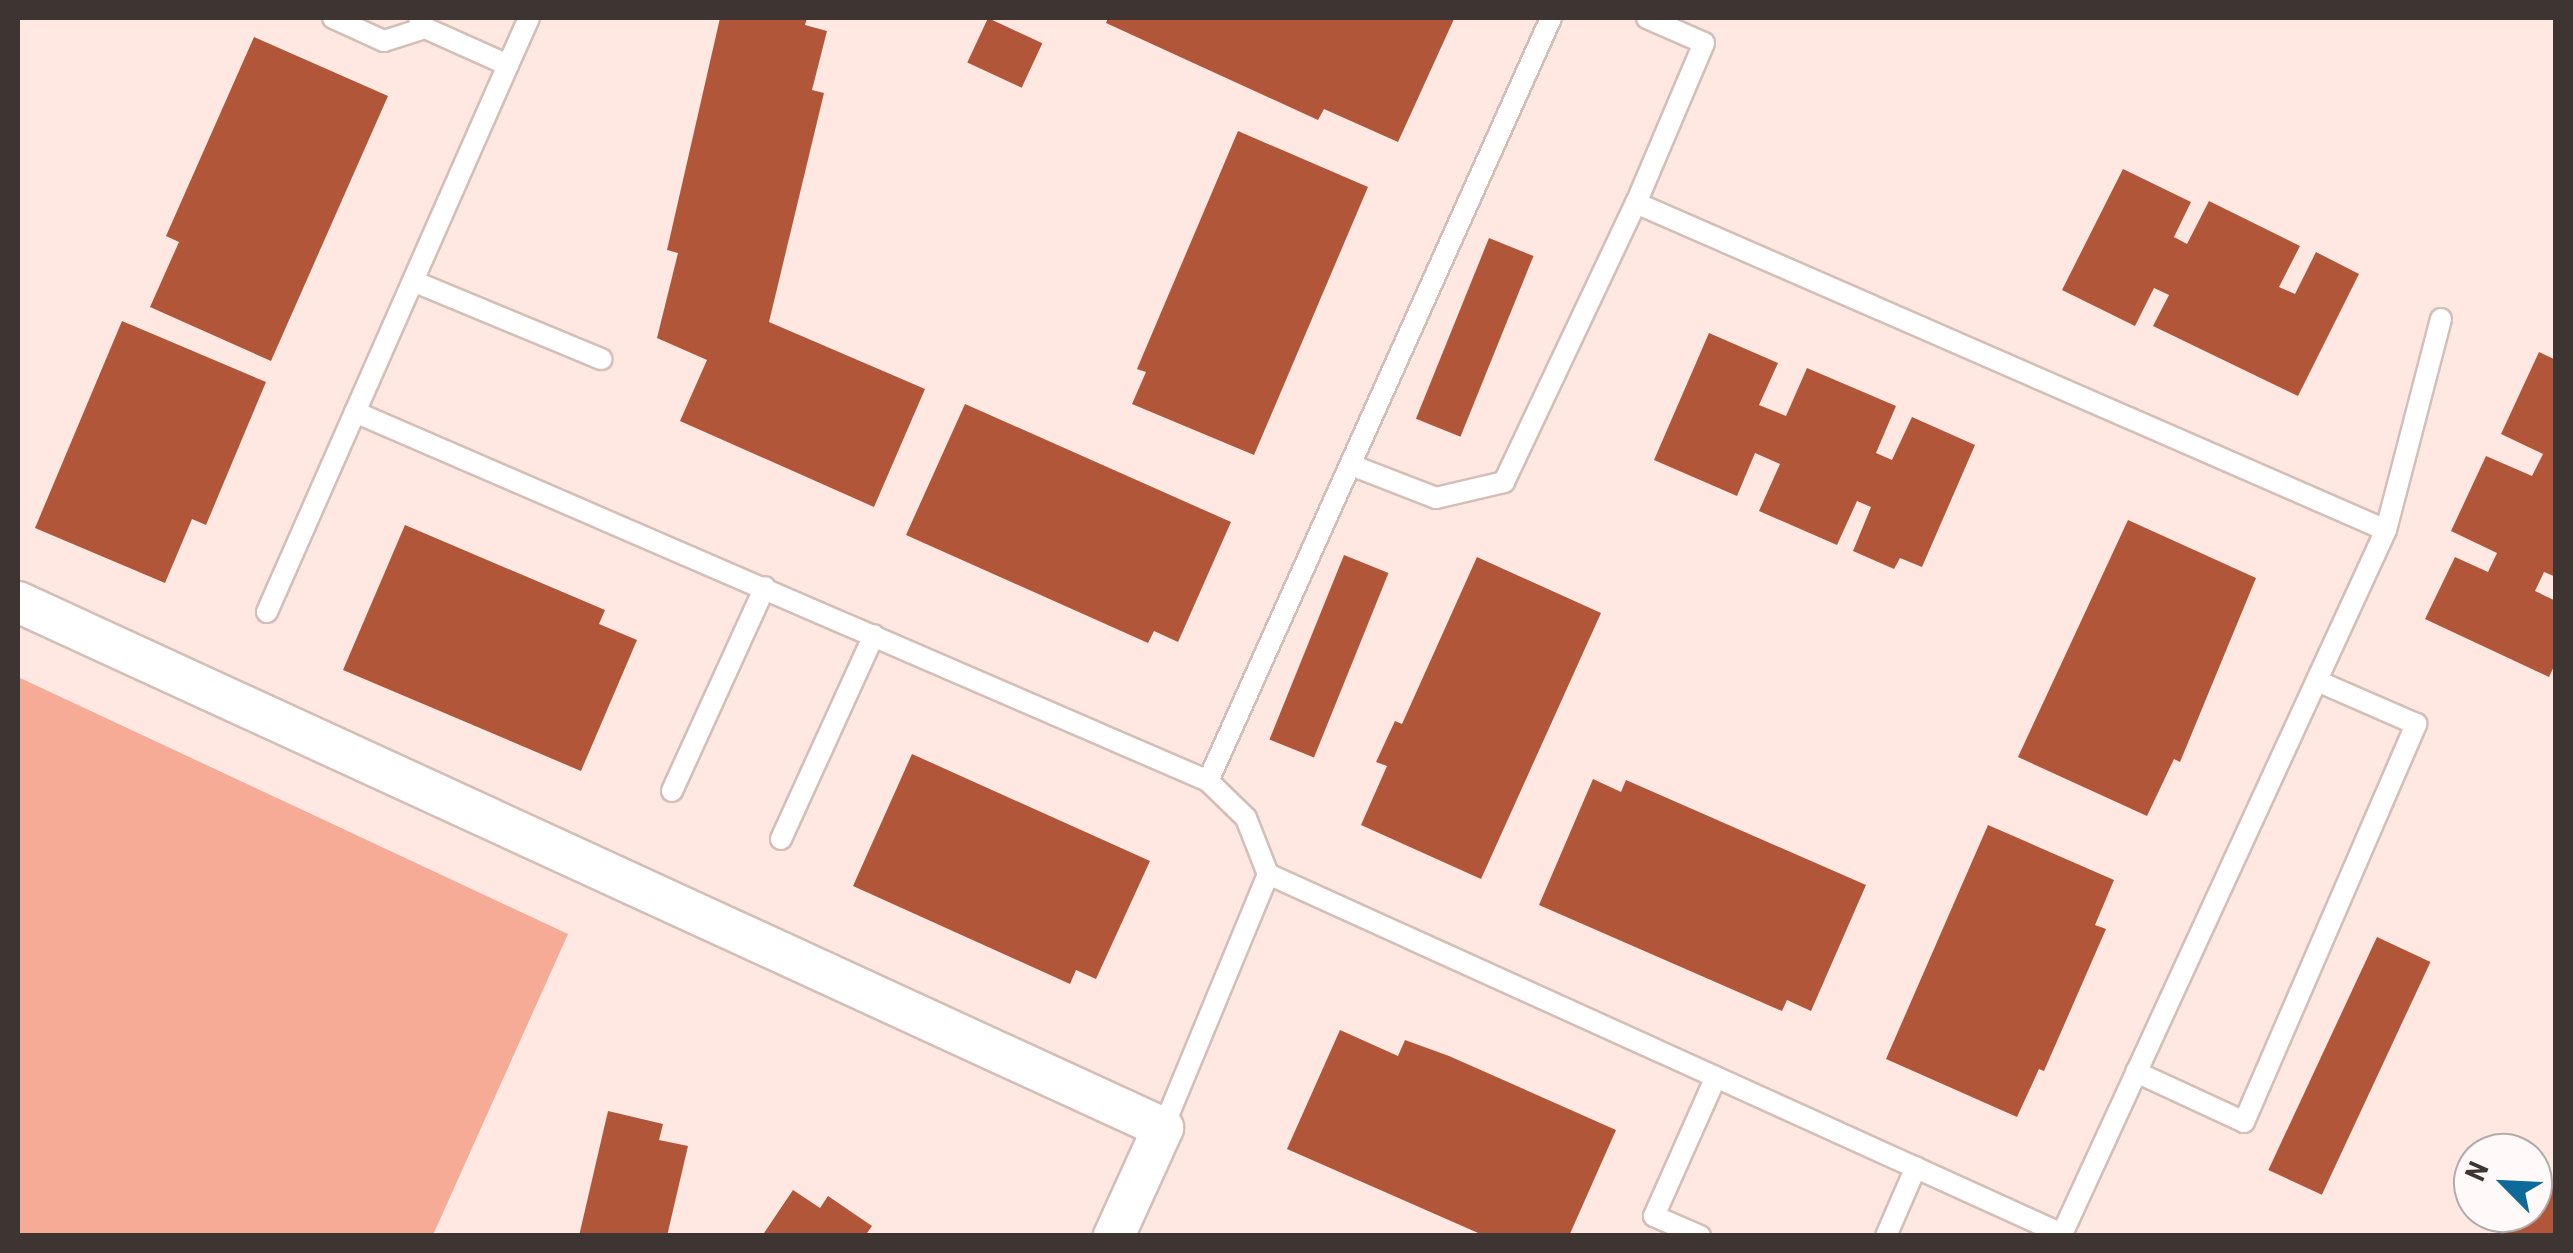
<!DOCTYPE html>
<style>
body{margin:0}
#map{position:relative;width:2573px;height:1253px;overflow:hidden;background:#ffe8e2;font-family:"Roboto Condensed",sans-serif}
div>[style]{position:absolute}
.green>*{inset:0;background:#f5ab95}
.building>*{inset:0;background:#b2563a;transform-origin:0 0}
.roads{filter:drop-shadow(2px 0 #d4bfb8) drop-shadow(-2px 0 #d4bfb8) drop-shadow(0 2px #d4bfb8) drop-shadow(0 -2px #d4bfb8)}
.service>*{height:20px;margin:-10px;padding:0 10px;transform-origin:10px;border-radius:10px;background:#fff}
.minor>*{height:40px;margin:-20px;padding:0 20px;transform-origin:20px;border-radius:20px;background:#fff}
span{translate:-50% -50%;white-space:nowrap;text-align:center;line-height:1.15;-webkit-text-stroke:10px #fffaf9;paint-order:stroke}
.frame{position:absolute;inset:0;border:20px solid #3e3532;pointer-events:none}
.north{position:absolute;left:2453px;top:1133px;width:100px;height:100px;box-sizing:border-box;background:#fffaf9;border:2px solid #b2aba9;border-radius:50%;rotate:294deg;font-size:28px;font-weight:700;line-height:40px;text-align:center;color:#3e3532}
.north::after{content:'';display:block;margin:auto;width:35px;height:45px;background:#0d6a99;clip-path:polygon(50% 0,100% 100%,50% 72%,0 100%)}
</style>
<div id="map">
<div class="green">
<i style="clip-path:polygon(18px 677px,568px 934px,433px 1235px,18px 1235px)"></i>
</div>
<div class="building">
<i style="clip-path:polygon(720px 18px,807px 18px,805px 25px,827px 31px,812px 90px,824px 93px,769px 322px,925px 389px,874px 507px,680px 421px,707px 360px,657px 338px,678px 253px,667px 250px)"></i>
<i style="left:988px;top:18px;width:60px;height:49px;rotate:25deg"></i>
<i style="clip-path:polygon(1108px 18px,1451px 18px,1454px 19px,1398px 142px,1324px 109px,1318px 120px,1106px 23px)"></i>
<i style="clip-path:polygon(254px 37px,388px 96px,271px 361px,150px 307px,179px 242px,166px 236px)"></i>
<i style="clip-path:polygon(1238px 131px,1368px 187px,1254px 455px,1132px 404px,1146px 372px,1137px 369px)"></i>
<i style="clip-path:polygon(2123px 169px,2191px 202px,2174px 237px,2187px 244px,2209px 201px,2300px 246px,2279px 287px,2295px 294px,2316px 252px,2359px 274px,2298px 396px,2153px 326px,2169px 295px,2154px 288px,2135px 326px,2062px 290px)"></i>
<i style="left:1489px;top:238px;width:48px;height:195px;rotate:22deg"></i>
<i style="clip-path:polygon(122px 321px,266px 382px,206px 525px,192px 519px,165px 583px,35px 528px)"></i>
<i style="clip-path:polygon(1709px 333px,1778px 363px,1759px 405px,1786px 416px,1807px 368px,1896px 406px,1876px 453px,1892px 460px,1912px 417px,1975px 445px,1922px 567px,1900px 558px,1894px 569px,1853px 551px,1871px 507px,1857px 501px,1837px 545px,1759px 511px,1780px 464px,1755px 453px,1737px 496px,1654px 460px)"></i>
<i style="clip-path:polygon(2539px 352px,2556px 360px,2556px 577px,2544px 572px,2535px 591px,2556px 601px,2556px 662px,2549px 677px,2425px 619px,2455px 557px,2488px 572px,2497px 553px,2451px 531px,2486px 456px,2532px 476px,2543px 454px,2501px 434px)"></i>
<i style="clip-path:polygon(965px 404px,1231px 522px,1178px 642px,1154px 631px,1148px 643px,906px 535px)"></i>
<i style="clip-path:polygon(2128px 520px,2256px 578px,2180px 762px,2174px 759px,2147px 816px,2018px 757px)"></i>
<i style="clip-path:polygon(405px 525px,605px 610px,599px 624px,637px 640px,581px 771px,343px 670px)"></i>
<i style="left:1344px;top:555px;width:48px;height:199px;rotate:22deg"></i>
<i style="clip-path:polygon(1477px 557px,1601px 613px,1481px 879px,1361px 825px,1387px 766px,1376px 762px,1395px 721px,1402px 724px)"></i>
<i style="clip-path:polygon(912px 754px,1150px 861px,1096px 979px,1076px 970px,1070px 984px,853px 886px)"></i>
<i style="clip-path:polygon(1593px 779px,1621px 792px,1626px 780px,1866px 885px,1811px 1011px,1787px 1000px,1782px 1011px,1539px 905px)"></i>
<i style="clip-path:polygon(1988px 825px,2114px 880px,2095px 925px,2106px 929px,2044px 1071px,2039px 1069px,2017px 1117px,1886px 1059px)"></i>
<i style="left:2377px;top:937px;width:59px;height:257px;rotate:25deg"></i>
<i style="clip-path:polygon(1340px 1030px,1398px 1056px,1405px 1040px,1449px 1056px,1616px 1130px,1569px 1236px,1485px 1236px,1287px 1149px)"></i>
<i style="clip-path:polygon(608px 1111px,663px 1124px,659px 1140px,688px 1146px,667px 1236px,579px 1236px)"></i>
<i style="clip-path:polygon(2533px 1178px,2556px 1189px,2556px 1236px,2505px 1236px,2515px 1213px,2533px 1213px)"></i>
<i style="clip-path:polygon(793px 1190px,820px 1208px,828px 1196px,872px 1226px,865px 1236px,762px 1236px)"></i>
</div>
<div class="roads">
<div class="service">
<i style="left:333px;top:18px;width:56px;rotate:24.3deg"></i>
<i style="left:384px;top:41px;width:43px;rotate:-17.6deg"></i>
<i style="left:425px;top:28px;width:12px;rotate:-121deg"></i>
<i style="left:1647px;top:18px;width:62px;rotate:23.7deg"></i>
<i style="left:1704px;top:43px;width:174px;rotate:113deg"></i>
<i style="left:1636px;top:203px;width:818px;rotate:23.56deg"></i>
<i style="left:2386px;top:530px;width:218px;rotate:-75.4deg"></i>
<i style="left:508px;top:65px;width:51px;rotate:-65.9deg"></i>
<i style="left:413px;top:281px;width:204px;rotate:22.5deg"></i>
<i style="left:355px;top:412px;width:929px;rotate:23.39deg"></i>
<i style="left:1208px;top:781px;width:53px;rotate:44.2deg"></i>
<i style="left:1246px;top:818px;width:60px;rotate:68.6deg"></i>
<i style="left:1268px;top:874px;width:872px;rotate:24.39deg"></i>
<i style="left:2062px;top:1234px;width:775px;rotate:-65.29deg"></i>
<i style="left:1351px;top:465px;width:91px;rotate:21.2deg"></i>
<i style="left:1436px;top:498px;width:70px;rotate:-13.2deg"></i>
<i style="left:1504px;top:482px;width:309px;rotate:-64.7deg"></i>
<i style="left:267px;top:612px;width:598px;rotate:-66.22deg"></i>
<i style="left:508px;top:65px;width:91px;rotate:-156deg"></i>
<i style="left:1208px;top:781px;width:837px;rotate:-65.79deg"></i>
<i style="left:672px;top:791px;width:224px;rotate:-65.5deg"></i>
<i style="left:781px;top:839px;width:224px;rotate:-65.5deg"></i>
<i style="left:2136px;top:1072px;width:119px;rotate:24.8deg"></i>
<i style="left:2244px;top:1122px;width:434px;rotate:-66.6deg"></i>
<i style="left:2416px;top:724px;width:108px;rotate:-156.5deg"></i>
<i style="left:1163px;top:1128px;width:275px;rotate:-67.5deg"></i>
<i style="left:1700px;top:1236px;width:50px;rotate:-156.5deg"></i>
<i style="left:1654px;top:1216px;width:152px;rotate:-66deg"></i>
<i style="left:1886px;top:1236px;width:75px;rotate:-66.5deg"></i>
</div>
<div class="minor">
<i style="left:18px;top:602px;width:1260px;rotate:24.67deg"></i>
<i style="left:1163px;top:1128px;width:119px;rotate:114.4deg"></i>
</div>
</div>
<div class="frame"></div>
<div class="north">N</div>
</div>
